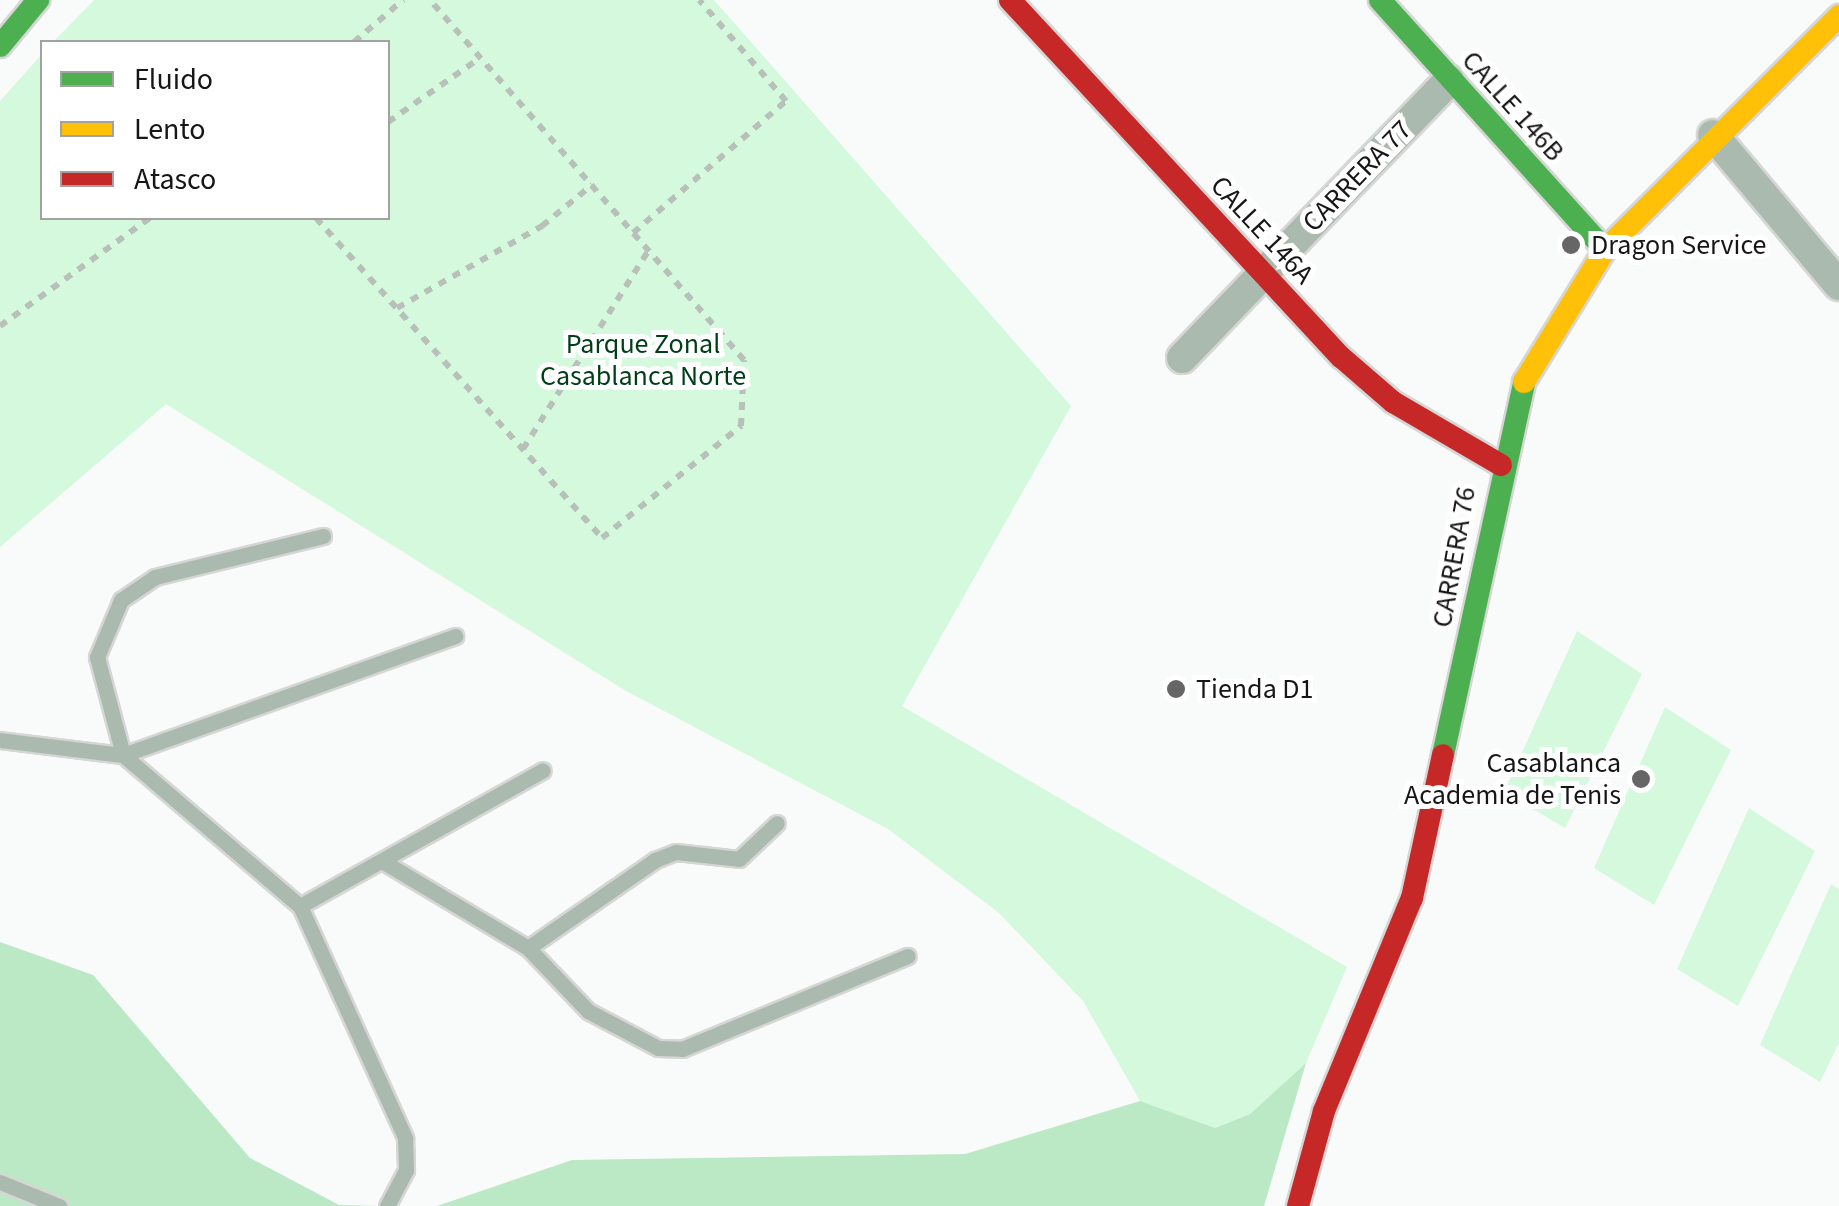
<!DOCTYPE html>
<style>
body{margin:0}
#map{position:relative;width:1839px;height:1206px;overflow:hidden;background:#f9fbfa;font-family:"Source Sans 3",sans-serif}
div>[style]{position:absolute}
.green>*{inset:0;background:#d5f9dd}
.forest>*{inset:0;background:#bbe8c5}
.path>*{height:6px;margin-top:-3px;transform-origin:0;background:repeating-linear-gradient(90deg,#b8c0ba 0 8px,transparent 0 16px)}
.roads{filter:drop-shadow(2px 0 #d5d6d5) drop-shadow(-2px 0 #d5d6d5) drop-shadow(0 2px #d5d6d5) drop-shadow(0 -2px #d5d6d5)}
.lane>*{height:15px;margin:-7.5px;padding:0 7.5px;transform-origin:7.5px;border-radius:7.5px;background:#abbaae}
.street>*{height:30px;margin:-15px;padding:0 15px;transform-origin:15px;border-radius:15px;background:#abbaae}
.fast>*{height:22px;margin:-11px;padding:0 11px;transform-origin:11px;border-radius:11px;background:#4caf50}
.slow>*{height:22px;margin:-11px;padding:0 11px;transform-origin:11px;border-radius:11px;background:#ffc107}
.jam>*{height:22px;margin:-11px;padding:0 11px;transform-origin:11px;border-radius:11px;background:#c62828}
.dots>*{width:28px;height:28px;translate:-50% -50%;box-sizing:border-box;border:5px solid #fff;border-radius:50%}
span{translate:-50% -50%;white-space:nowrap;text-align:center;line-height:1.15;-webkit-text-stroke:10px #fff;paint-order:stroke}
.street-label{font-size:28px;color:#151615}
.poi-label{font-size:28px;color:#151615}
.left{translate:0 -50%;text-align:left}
.right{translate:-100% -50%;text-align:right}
.park-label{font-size:28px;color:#003e18}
.legend{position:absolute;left:40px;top:40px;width:350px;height:180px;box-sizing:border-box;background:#fff;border:2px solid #a1a2a1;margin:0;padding:12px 18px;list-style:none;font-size:30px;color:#151615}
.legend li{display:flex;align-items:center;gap:20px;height:50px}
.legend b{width:50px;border:2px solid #a1a2a1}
</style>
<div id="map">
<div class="green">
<i style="clip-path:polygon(94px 0,714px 0,1071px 406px,902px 706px,1347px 967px,1306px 1063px,1250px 1114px,1215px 1128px,1140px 1101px,1083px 1001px,999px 913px,888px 829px,626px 691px,166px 404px,0 547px,0 101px,42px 54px,42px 218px,388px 218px,388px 42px,53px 42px)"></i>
<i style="clip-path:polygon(1577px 631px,1642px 674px,1565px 828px,1504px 792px)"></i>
<i style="clip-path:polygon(1665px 707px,1731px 750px,1654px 905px,1594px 868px)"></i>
<i style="clip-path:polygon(1749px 808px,1815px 851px,1738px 1006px,1677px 969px)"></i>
<i style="clip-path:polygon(1831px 884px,1839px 889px,1839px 1043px,1820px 1082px,1760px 1045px)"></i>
</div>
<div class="forest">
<i style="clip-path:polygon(0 942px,93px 975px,250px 1158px,339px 1205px,382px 1206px,0 1206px)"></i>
<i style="clip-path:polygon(1306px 1063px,1264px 1206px,437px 1206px,572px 1160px,965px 1154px,1140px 1101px,1215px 1128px,1250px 1114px)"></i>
</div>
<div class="path">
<i style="left:354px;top:42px;width:65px;rotate:-40.6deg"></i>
<i style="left:388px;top:122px;width:112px;rotate:-34.8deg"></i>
<i style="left:316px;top:218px;width:429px;rotate:48.2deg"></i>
<i style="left:602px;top:538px;width:179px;rotate:-38.9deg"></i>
<i style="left:741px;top:426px;width:66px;rotate:-87.4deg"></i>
<i style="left:744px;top:360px;width:478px;rotate:-131.1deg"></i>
<i style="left:633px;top:233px;width:202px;rotate:-40.8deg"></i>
<i style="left:786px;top:101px;width:133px;rotate:-130.7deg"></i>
<i style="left:397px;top:308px;width:167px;rotate:-29.5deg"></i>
<i style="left:542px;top:226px;width:65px;rotate:-39.4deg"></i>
<i style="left:0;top:326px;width:185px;rotate:-35.8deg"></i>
<i style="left:523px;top:449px;width:236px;rotate:-57.7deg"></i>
</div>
<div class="roads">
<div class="lane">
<i style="left:323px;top:536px;width:173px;rotate:166.3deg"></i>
<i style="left:155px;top:577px;width:41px;rotate:145.9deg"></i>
<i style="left:121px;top:600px;width:62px;rotate:112.8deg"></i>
<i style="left:97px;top:657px;width:101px;rotate:75.1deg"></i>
<i style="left:123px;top:755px;width:353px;rotate:-19.7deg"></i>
<i style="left:0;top:740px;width:124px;rotate:7deg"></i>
<i style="left:123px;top:755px;width:233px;rotate:40.5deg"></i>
<i style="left:300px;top:906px;width:255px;rotate:65.6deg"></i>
<i style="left:405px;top:1138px;width:32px;rotate:88deg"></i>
<i style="left:406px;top:1170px;width:41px;rotate:117.8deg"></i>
<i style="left:382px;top:861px;width:170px;rotate:30.8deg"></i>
<i style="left:528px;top:948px;width:87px;rotate:46.4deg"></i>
<i style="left:588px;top:1011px;width:79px;rotate:27.9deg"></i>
<i style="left:658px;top:1048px;width:24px;rotate:2deg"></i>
<i style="left:682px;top:1049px;width:244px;rotate:-22.4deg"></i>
<i style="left:300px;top:906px;width:278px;rotate:-29.2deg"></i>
<i style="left:528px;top:948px;width:155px;rotate:-34.7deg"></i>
<i style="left:655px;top:860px;width:22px;rotate:-21deg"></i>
<i style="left:676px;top:852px;width:63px;rotate:6.3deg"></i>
<i style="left:739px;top:859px;width:52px;rotate:-43.5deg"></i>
<i style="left:0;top:1182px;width:64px;rotate:22.1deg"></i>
</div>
<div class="street">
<i style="left:1713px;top:135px;width:196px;rotate:50deg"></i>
<i style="left:1182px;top:358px;width:385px;rotate:-46.1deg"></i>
</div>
<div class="fast">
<i style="left:1380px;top:0;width:336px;rotate:48deg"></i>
<i style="left:0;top:46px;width:60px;rotate:-50.4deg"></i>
<i style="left:1443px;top:755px;width:382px;rotate:-77.7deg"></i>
</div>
<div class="slow">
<i style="left:1524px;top:382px;width:155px;rotate:-58.5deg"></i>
<i style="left:1605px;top:250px;width:331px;rotate:-45deg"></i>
</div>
<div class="jam">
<i style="left:1010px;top:0;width:487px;rotate:47.2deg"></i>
<i style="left:1341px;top:357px;width:69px;rotate:40.9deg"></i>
<i style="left:1393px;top:402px;width:125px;rotate:30.3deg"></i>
<i style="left:1298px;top:1206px;width:98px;rotate:-74.7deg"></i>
<i style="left:1324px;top:1111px;width:230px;rotate:-67.6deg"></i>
<i style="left:1412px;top:898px;width:146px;rotate:-77.8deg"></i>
</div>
</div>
<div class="dots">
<i style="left:1571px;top:245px;background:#656665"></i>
<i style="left:1176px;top:689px;background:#656665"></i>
<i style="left:1641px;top:779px;background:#656665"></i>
</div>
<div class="street-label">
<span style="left:1513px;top:106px;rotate:48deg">CALLE 146B</span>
<span style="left:1357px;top:176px;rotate:-46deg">CARRERA 77</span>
<span style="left:1262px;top:230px;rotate:47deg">CALLE 146A</span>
<span style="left:1454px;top:557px;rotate:-80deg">CARRERA 76</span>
</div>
<div class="poi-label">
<span class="left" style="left:1591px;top:245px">Dragon Service</span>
<span class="left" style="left:1196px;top:689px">Tienda D1</span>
<span class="right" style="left:1621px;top:779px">Casablanca<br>Academia de Tenis</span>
</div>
<div class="park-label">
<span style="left:643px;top:360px">Parque Zonal<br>Casablanca Norte</span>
</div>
<ul class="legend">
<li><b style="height:12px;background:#4caf50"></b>Fluido</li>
<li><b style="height:12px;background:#ffc107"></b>Lento</li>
<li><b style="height:12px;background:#c62828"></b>Atasco</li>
</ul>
</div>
